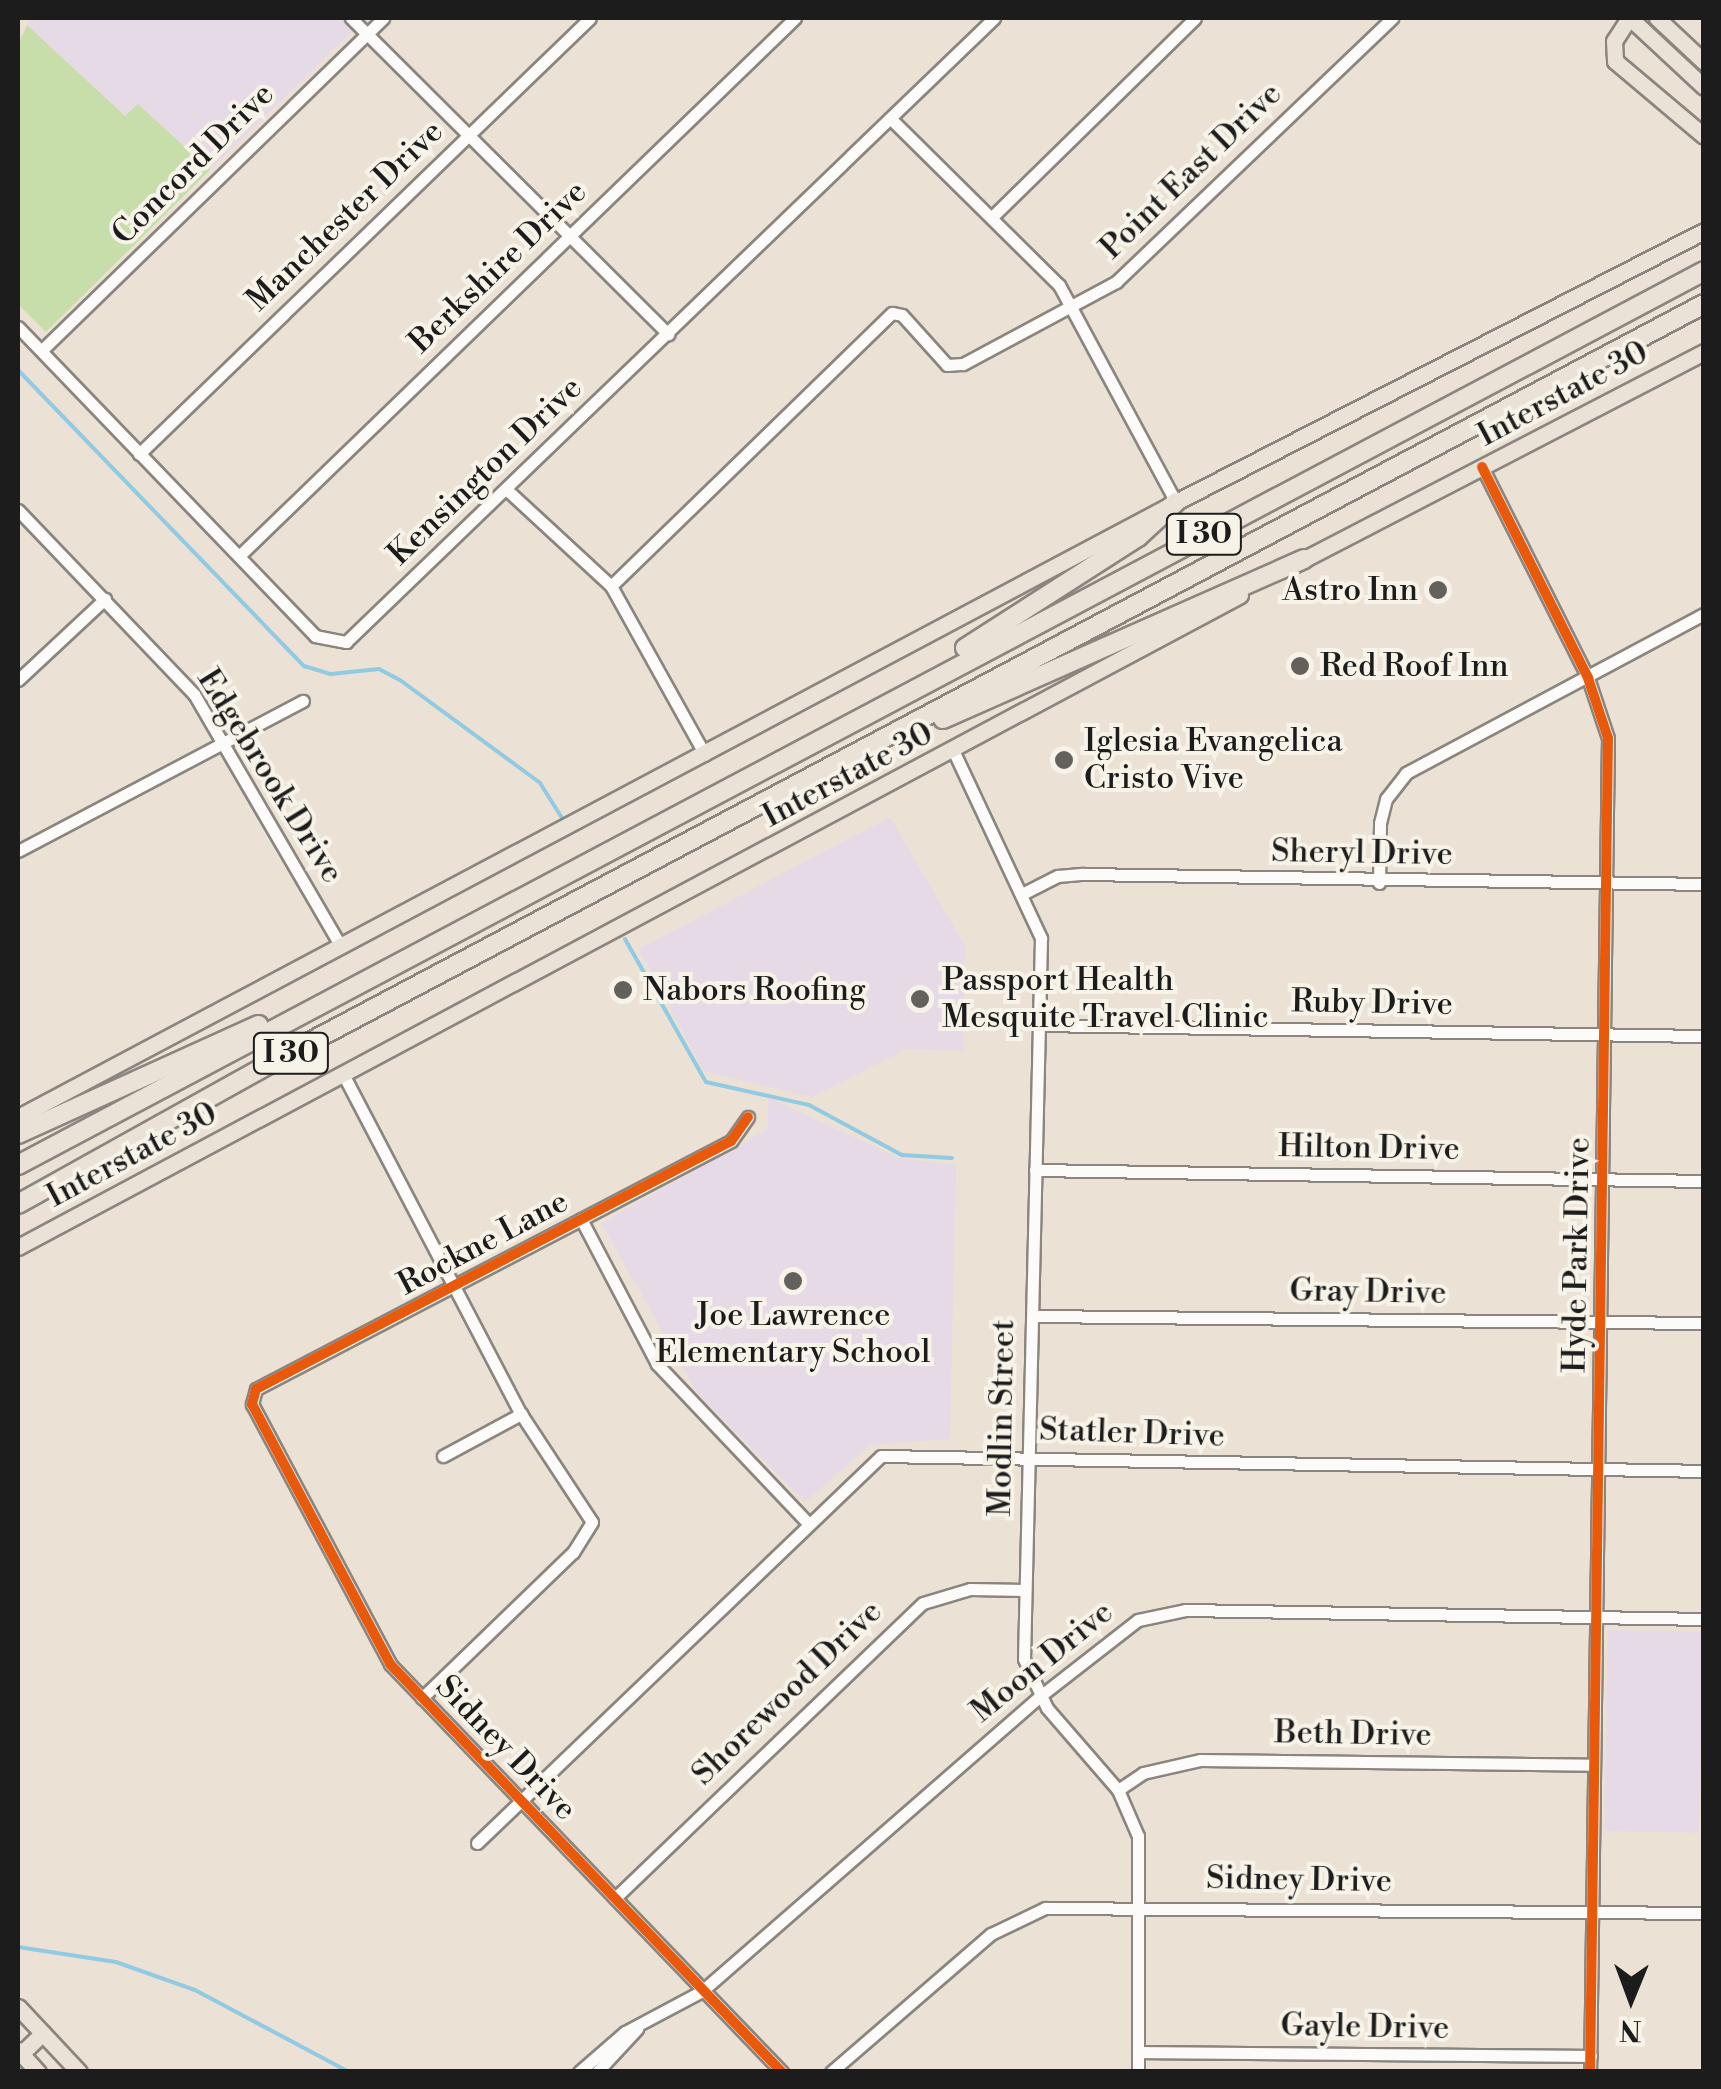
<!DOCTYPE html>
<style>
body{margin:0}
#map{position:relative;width:1721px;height:2089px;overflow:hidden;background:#ebe2d5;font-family:"Libre Bodoni",serif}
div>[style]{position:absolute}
.built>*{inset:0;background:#e6dae6;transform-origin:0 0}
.green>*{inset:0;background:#c7deab}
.stream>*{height:4px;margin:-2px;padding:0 2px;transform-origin:2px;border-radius:2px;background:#91cae2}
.roads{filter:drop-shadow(2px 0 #8a857f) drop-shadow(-2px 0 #8a857f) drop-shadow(0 2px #8a857f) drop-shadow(0 -2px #8a857f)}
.minor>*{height:11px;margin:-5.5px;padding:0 5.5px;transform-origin:5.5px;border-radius:5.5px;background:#fcfbf9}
.major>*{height:15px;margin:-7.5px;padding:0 7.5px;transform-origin:7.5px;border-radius:7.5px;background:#eae2d6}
.highway>*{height:18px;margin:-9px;padding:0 9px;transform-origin:9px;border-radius:9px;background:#eae2d6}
.cycleway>*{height:10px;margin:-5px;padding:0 5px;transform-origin:5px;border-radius:5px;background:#e8590c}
.dots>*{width:28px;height:28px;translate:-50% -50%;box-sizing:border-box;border:5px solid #f7f3e8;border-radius:50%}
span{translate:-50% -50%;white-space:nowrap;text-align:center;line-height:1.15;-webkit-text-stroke:8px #f7f3e8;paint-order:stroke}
.shield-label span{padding:2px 8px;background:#f7f3e8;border:2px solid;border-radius:8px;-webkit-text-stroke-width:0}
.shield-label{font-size:30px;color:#1c1c1c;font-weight:700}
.street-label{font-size:32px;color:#1c1c1c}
.poi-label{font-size:32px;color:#1c1c1c}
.right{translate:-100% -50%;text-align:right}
.left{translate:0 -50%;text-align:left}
.frame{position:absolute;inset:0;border:20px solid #1c1c1c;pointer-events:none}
.north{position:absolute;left:1581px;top:1949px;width:100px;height:100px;-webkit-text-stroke:8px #f7f3e8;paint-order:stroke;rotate:181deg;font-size:28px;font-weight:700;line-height:40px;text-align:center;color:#1c1c1c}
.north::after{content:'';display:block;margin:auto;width:35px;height:45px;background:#1c1c1c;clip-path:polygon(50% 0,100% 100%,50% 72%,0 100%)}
</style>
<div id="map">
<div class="built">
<i style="clip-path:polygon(32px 18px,340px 18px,353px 30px,210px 170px,138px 104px,126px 117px,27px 25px)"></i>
<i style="clip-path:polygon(890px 817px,965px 946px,963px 1051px,906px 1049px,812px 1097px,703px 1071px,639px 949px)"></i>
<i style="clip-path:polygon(768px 1097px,899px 1158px,956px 1165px,950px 1439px,870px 1445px,805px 1502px,698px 1394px,601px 1223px,768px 1129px)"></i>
<i style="left:1608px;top:1630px;width:95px;height:201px;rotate:1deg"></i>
</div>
<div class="green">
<i style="clip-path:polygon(27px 25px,125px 116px,138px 104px,210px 170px,46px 332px,18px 304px,18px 44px)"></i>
</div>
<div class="stream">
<i style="left:18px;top:370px;width:412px;rotate:46deg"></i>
<i style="left:304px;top:666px;width:28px;rotate:17deg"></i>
<i style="left:331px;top:674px;width:48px;rotate:-5.9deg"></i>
<i style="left:379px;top:669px;width:24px;rotate:28deg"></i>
<i style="left:400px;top:680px;width:174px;rotate:36.3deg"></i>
<i style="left:540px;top:783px;width:41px;rotate:57.8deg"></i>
<i style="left:625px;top:939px;width:164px;rotate:60.5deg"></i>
<i style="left:706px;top:1082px;width:106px;rotate:12.6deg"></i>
<i style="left:809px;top:1105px;width:106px;rotate:28.3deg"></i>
<i style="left:902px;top:1155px;width:50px;rotate:3.4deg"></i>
<i style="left:18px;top:1947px;width:99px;rotate:8.7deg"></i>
<i style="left:116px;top:1962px;width:84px;rotate:19.5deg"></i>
<i style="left:195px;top:1990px;width:174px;rotate:28deg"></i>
</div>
<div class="roads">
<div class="minor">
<i style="left:351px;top:18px;width:448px;rotate:44.9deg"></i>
<i style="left:890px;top:118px;width:238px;rotate:44.7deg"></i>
<i style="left:1059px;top:285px;width:247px;rotate:61.7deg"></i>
<i style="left:992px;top:217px;width:284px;rotate:-44.4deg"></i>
<i style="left:18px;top:327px;width:429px;rotate:46.1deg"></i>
<i style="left:315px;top:636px;width:32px;rotate:11deg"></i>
<i style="left:346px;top:642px;width:900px;rotate:-43.92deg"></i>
<i style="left:42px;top:350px;width:476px;rotate:-44.2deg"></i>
<i style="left:139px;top:454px;width:627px;rotate:-44.03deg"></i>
<i style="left:1482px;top:467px;width:236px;rotate:63.3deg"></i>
<i style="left:1588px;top:678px;width:63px;rotate:71.6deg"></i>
<i style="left:1608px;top:738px;width:1334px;rotate:90.77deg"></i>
<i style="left:506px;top:489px;width:143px;rotate:42.7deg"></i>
<i style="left:611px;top:586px;width:193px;rotate:60.9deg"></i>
<i style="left:18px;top:510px;width:255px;rotate:46.3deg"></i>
<i style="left:194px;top:694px;width:293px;rotate:59.8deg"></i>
<i style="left:239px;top:556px;width:774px;rotate:-44.06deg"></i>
<i style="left:611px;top:586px;width:392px;rotate:-44.2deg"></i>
<i style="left:892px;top:313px;width:10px;rotate:11deg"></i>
<i style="left:902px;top:315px;width:67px;rotate:48deg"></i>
<i style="left:947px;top:365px;width:16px;rotate:-4deg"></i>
<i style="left:963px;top:364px;width:174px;rotate:-28.2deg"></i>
<i style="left:1116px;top:282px;width:382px;rotate:-43.7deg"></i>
<i style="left:18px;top:680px;width:119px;rotate:-43deg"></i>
<i style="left:953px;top:750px;width:208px;rotate:64.9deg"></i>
<i style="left:1041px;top:938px;width:721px;rotate:91.35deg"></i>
<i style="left:1024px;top:1659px;width:54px;rotate:64.9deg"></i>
<i style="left:1047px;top:1708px;width:108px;rotate:49.1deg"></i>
<i style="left:1118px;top:1790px;width:50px;rotate:66.5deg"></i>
<i style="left:1138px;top:1836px;width:236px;rotate:90deg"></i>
<i style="left:18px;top:851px;width:322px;rotate:-27.8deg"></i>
<i style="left:1379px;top:883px;width:60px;rotate:-89deg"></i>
<i style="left:1380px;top:823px;width:25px;rotate:-76deg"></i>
<i style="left:1386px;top:799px;width:33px;rotate:-52deg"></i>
<i style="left:1406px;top:773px;width:338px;rotate:-28.1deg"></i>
<i style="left:1024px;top:893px;width:38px;rotate:-27deg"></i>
<i style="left:1058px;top:876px;width:25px;rotate:-5deg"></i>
<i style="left:1083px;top:874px;width:621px;rotate:0.92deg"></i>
<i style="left:1039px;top:1025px;width:665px;rotate:0.95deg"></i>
<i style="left:343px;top:1074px;width:384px;rotate:62.4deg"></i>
<i style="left:521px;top:1414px;width:129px;rotate:56.7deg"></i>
<i style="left:592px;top:1522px;width:36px;rotate:122deg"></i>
<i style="left:573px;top:1552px;width:210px;rotate:136deg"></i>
<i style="left:748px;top:1117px;width:29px;rotate:125deg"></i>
<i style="left:731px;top:1141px;width:536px;rotate:152.43deg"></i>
<i style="left:256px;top:1389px;width:16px;rotate:105deg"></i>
<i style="left:252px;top:1404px;width:294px;rotate:62deg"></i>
<i style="left:390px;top:1664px;width:566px;rotate:46.15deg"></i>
<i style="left:1035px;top:1170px;width:669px;rotate:0.94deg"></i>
<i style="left:581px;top:1219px;width:164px;rotate:62.3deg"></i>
<i style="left:657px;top:1364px;width:219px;rotate:46.5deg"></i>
<i style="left:1033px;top:1316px;width:671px;rotate:0.6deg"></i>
<i style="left:443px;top:1456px;width:89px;rotate:-28.3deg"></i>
<i style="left:1118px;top:1790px;width:30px;rotate:-34deg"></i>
<i style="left:1143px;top:1773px;width:58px;rotate:-12.8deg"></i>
<i style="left:1200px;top:1760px;width:394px;rotate:0.7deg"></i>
<i style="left:477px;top:1843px;width:559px;rotate:-43.77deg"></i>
<i style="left:881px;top:1456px;width:823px;rotate:1.04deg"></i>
<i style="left:615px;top:1898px;width:426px;rotate:-43.8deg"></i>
<i style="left:923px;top:1603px;width:49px;rotate:-16.6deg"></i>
<i style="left:970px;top:1589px;width:55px;rotate:1deg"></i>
<i style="left:1138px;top:2052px;width:453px;rotate:0.5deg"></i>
<i style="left:579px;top:2072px;width:61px;rotate:-41deg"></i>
<i style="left:625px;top:2032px;width:87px;rotate:-28deg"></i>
<i style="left:702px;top:1991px;width:447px;rotate:-41.1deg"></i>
<i style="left:1039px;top:1697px;width:125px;rotate:-37.9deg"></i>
<i style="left:1138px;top:1620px;width:48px;rotate:-12deg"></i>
<i style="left:1185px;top:1610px;width:519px;rotate:0.99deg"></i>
<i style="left:597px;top:2072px;width:59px;rotate:-47.1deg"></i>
<i style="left:831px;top:2072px;width:211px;rotate:-40.8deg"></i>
<i style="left:991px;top:1934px;width:60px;rotate:-25.7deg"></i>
<i style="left:1045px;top:1908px;width:659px;rotate:0.43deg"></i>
</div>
<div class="major">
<i style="left:1629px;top:18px;width:27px;rotate:123deg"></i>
<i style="left:1614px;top:41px;width:20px;rotate:87deg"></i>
<i style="left:1615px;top:61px;width:116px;rotate:40.1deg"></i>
<i style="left:1630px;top:18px;width:101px;rotate:43deg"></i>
<i style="left:1657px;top:18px;width:64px;rotate:43.1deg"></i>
<i style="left:1295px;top:564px;width:461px;rotate:-27.4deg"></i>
<i style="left:18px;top:1117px;width:1311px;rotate:-27.97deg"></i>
<i style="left:1176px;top:502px;width:593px;rotate:-27.17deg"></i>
<i style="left:18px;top:1247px;width:1385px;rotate:-28.08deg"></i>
<i style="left:18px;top:2007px;width:89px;rotate:46.8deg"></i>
<i style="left:18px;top:2050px;width:30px;rotate:48deg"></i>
<i style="left:21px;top:2054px;width:30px;rotate:-44deg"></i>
</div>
<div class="highway">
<i style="left:965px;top:648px;width:206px;rotate:-32.7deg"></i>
<i style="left:1138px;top:537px;width:52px;rotate:-42.6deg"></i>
<i style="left:943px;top:719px;width:395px;rotate:-23.9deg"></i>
<i style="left:18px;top:1134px;width:264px;rotate:-24.4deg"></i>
<i style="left:18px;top:1165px;width:1908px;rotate:-27.93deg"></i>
<i style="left:18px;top:1204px;width:298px;rotate:-29.1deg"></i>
<i style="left:278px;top:1059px;width:1614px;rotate:-27.9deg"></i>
</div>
</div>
<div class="cycleway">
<i style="left:1482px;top:467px;width:236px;rotate:63.3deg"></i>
<i style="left:1588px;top:678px;width:63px;rotate:71.6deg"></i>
<i style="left:1608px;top:738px;width:1334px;rotate:90.77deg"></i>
<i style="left:748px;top:1117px;width:29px;rotate:125deg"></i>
<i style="left:731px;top:1141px;width:536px;rotate:152.43deg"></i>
<i style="left:256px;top:1389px;width:16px;rotate:105deg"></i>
<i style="left:252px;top:1404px;width:294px;rotate:62deg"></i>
<i style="left:390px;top:1664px;width:566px;rotate:46.15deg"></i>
</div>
<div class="dots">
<i style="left:1438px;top:590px;background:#64615d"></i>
<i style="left:1300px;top:666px;background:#64615d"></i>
<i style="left:1064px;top:760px;background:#64615d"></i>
<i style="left:623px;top:990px;background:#64615d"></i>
<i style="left:920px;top:999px;background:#64615d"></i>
<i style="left:793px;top:1281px;background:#64615d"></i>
</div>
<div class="shield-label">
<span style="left:1204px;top:534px">I 30</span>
<span style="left:291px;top:1053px">I 30</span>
</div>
<div class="street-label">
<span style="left:193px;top:164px;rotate:-45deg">Concord Drive</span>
<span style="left:1191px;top:171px;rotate:-44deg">Point East Drive</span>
<span style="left:345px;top:216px;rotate:-44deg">Manchester Drive</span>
<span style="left:498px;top:267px;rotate:-44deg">Berkshire Drive</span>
<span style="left:1563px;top:394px;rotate:-28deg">Interstate 30</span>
<span style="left:485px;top:471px;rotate:-44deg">Kensington Drive</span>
<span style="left:848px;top:775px;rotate:-28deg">Interstate 30</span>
<span style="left:270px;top:776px;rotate:58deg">Edgebrook Drive</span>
<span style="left:1362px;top:853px;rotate:1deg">Sheryl Drive</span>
<span style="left:1372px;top:1003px;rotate:1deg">Ruby Drive</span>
<span style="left:1369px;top:1148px;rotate:1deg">Hilton Drive</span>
<span style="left:132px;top:1155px;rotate:-28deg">Interstate 30</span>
<span style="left:483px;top:1243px;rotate:-28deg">Rockne Lane</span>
<span style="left:1577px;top:1255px;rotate:-89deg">Hyde Park Drive</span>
<span style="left:1368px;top:1292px;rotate:1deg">Gray Drive</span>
<span style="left:1002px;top:1418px;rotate:-89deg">Modlin Street</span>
<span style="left:1132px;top:1433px;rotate:2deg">Statler Drive</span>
<span style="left:1042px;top:1662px;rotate:-39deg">Moon Drive</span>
<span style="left:787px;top:1693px;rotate:-44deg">Shorewood Drive</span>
<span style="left:1353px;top:1734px;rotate:1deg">Beth Drive</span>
<span style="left:506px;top:1748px;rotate:46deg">Sidney Drive</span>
<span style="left:1299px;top:1880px;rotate:1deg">Sidney Drive</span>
<span style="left:1365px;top:2027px;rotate:1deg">Gayle Drive</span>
</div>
<div class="poi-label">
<span class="right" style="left:1418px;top:590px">Astro Inn</span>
<span class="left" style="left:1320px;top:666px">Red Roof Inn</span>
<span class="left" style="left:1084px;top:760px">Iglesia Evangelica<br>Cristo Vive</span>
<span class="left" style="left:942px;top:999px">Passport Health<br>Mesquite Travel Clinic</span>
<span class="left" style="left:643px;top:990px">Nabors Roofing</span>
<span style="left:793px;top:1334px">Joe Lawrence<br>Elementary School</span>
</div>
<div class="frame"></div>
<div class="north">N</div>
</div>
